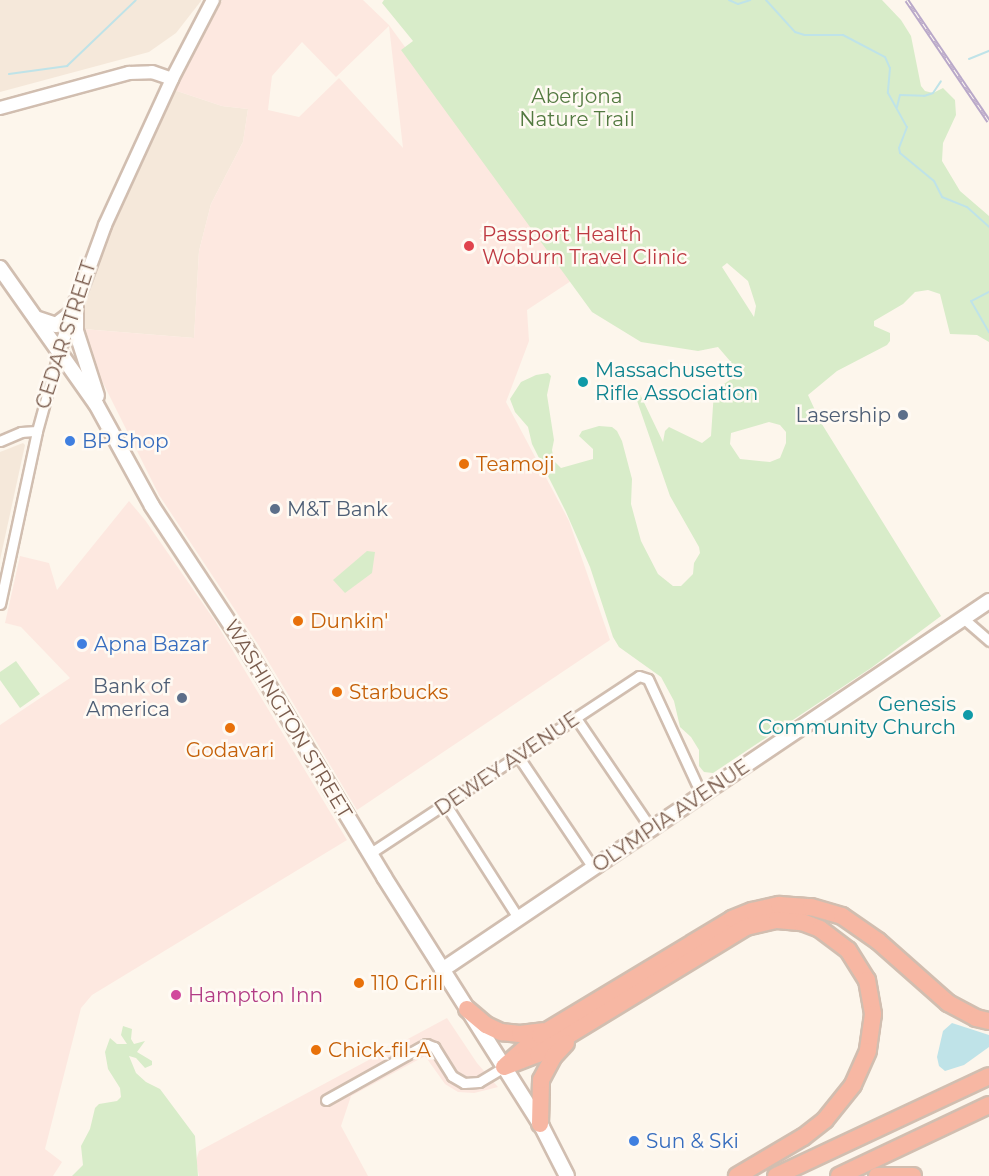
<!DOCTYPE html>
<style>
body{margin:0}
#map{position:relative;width:989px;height:1176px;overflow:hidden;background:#fdf6ec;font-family:Montserrat,sans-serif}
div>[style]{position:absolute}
.residential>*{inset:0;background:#f5e8da}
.commercial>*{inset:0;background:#fde8e0}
.green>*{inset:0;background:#d8ecc9}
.water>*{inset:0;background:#bfe3e8}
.stream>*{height:2px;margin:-1px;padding:0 1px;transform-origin:1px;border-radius:1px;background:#bfe3e8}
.roads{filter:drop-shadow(2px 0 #d1beb0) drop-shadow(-2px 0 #d1beb0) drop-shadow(0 2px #d1beb0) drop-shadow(0 -2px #d1beb0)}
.minor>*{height:9px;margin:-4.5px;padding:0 4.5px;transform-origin:4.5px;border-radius:4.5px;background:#fff}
.tertiary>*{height:12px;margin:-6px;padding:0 6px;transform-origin:6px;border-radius:6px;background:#fff}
.secondary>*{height:14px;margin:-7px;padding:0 7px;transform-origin:7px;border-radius:7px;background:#fff}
.motorway>*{height:16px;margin:-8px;padding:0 8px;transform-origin:8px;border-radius:8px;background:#f7b7a3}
.rail>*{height:4.5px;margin-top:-2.25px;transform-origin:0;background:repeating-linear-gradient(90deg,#fffaf3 0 7px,#b9a8c9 0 14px);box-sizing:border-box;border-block:2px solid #b9a8c9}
.dots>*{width:16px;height:16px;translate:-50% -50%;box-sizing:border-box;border:3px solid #fffaf3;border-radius:50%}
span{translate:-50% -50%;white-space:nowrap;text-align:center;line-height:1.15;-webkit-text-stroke:5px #fffaf3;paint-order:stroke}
.park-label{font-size:20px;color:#537a41}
.health-label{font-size:20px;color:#be3a42}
.left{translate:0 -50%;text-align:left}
.street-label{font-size:20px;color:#7a5c4d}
.culture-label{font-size:20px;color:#0d838f}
.right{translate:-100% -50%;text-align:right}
.service-label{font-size:20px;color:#4e5e75}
.shop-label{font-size:20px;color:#366cbe}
.food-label{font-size:20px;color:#c56008}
.hotel-label{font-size:20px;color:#b23c85}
</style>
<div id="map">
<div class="residential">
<i style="clip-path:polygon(0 0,201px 0,201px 1px,176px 33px,149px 52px,0 92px)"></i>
<i style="clip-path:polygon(174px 90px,222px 106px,248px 109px,243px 142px,211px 204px,199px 251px,194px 338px,83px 329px,85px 298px,97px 261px)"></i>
<i style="clip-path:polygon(23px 443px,25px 445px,0 560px,0 452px)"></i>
</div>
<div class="commercial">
<i style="clip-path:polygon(evenodd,222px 0,363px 0,389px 25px,574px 279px,527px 310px,529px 341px,506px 402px,569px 521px,610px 640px,357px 810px,259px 646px,159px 495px,92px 361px,84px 337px,83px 329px,194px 338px,199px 251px,211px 204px,243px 142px,248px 109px,222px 106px,174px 90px,222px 0,389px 26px,403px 148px,339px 78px,299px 117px,268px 110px,272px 76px,302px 42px,336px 77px,389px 26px)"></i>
<i style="clip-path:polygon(129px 501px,145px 520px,215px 621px,347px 840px,92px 995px,81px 1008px,45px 1149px,62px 1162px,53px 1176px,0 1176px,0 725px,70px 678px,21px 627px,5px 623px,20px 556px,49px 563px,57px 590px)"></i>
<i style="clip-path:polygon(447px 1018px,477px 1063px,498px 1087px,474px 1093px,458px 1092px,445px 1084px,425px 1056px,351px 1096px,341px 1126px,368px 1176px,199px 1176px,196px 1161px,199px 1151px)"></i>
</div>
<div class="green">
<i style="clip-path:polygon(evenodd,384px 0,882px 0,901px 20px,911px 36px,921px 86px,925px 91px,933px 93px,943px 88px,955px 100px,956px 115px,943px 143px,942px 161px,960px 191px,989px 216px,989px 342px,977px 335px,950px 334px,940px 294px,928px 290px,915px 292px,903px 304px,874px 321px,874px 326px,890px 333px,890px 341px,887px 345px,837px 371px,808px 395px,820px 421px,941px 616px,871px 668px,713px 773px,704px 772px,699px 766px,699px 750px,691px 737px,680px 727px,674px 701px,661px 677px,619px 647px,613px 637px,590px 567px,566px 512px,532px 444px,528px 427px,515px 412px,510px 399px,521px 382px,536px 375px,548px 373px,551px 376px,547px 395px,554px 440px,552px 450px,554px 461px,561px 468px,593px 459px,593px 449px,579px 436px,582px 431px,599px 426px,612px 427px,617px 431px,622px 441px,632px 479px,631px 504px,641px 541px,658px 574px,673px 586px,681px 586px,693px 574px,694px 563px,700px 553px,699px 547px,670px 496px,634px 392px,639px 392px,663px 442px,665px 431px,669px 427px,702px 443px,711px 436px,714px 391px,734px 377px,736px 368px,718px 347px,698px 351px,641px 342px,592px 312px,401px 50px,413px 41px,382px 3px,384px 0,727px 263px,748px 281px,756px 306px,754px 317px,722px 267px,727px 263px,384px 0,769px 422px,780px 425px,786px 432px,786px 443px,780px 458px,770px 462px,740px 459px,730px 444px,731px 433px,769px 422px)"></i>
<i style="clip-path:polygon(367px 551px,375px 552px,372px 573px,345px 593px,333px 580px)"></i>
<i style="clip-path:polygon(16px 661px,40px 694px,20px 708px,0 680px,0 672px)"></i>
<i style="clip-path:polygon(123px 1026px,132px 1029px,131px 1039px,134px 1044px,145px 1041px,137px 1052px,152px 1061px,152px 1065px,145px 1068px,136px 1058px,129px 1056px,136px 1073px,146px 1082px,160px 1089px,195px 1136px,198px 1176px,72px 1176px,83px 1165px,81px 1146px,90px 1129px,95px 1108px,99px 1104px,117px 1101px,121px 1097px,120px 1088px,108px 1069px,105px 1052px,110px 1038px,117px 1044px,127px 1044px,121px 1035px)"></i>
</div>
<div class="water">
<i style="clip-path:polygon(952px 1023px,989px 1035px,989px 1047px,964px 1065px,945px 1071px,939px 1066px,937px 1057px,943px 1031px)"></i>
</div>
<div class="stream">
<i style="left:729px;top:0;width:10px;rotate:24deg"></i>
<i style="left:738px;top:4px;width:13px;rotate:-18deg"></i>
<i style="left:766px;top:0;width:43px;rotate:47.8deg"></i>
<i style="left:795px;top:32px;width:10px;rotate:17deg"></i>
<i style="left:805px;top:35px;width:38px"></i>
<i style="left:843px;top:35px;width:47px;rotate:27.6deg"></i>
<i style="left:885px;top:57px;width:12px;rotate:66deg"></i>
<i style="left:890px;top:68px;width:25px;rotate:95deg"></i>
<i style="left:888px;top:93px;width:39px;rotate:61deg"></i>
<i style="left:907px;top:127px;width:22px;rotate:111deg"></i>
<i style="left:899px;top:148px;width:5px;rotate:79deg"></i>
<i style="left:900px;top:153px;width:44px;rotate:39.5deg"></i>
<i style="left:934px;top:181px;width:18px;rotate:63deg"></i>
<i style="left:942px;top:197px;width:27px;rotate:22deg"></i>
<i style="left:967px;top:207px;width:30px;rotate:42deg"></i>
<i style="left:969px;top:59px;width:22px;rotate:-22deg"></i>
<i style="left:9px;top:74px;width:59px;rotate:-7.9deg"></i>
<i style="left:67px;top:66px;width:95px;rotate:-43.7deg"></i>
<i style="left:897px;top:107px;width:12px;rotate:-76deg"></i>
<i style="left:900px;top:95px;width:24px;rotate:2deg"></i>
<i style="left:924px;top:96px;width:9px;rotate:-18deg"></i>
<i style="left:933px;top:93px;width:14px;rotate:-56deg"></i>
<i style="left:989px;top:292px;width:20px;rotate:153deg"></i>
<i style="left:971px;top:301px;width:36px;rotate:60deg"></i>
</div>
<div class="roads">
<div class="minor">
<i style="left:0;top:441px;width:23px;rotate:-23deg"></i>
<i style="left:21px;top:432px;width:16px;rotate:-4deg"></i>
<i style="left:0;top:604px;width:177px;rotate:-77.9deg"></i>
<i style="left:37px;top:431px;width:83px;rotate:-74.6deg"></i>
<i style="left:963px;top:618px;width:35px;rotate:41deg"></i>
<i style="left:576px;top:718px;width:135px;rotate:55.8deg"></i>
<i style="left:518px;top:756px;width:136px;rotate:56.1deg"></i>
<i style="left:446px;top:805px;width:135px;rotate:57.4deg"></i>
<i style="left:369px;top:854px;width:323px;rotate:-33.4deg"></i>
<i style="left:639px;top:676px;width:9px;rotate:18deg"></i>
<i style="left:648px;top:679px;width:115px;rotate:65.2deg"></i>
<i style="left:326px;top:1100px;width:115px;rotate:-29.2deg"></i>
<i style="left:426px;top:1044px;width:9px;rotate:21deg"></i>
<i style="left:434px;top:1047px;width:34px;rotate:58deg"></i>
<i style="left:452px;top:1076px;width:14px;rotate:30deg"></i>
<i style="left:464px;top:1083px;width:15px;rotate:-4deg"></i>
<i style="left:479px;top:1082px;width:29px;rotate:-31deg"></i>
</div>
<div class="tertiary">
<i style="left:0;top:108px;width:134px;rotate:-15.2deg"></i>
<i style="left:129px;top:73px;width:23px;rotate:-2deg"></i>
<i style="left:152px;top:72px;width:21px;rotate:19deg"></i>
<i style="left:59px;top:351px;width:134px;rotate:-69.9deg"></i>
<i style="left:105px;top:225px;width:161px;rotate:-65.3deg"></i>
<i style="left:172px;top:79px;width:89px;rotate:-62.6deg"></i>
</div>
<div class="secondary">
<i style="left:0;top:268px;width:166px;rotate:54.8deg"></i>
<i style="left:96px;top:404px;width:116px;rotate:61.2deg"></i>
<i style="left:152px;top:506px;width:170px;rotate:56.5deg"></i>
<i style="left:246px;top:648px;width:267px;rotate:58.9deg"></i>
<i style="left:384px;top:877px;width:296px;rotate:57.7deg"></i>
<i style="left:542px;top:1127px;width:55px;rotate:63deg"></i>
<i style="left:76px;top:302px;width:29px;rotate:90deg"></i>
<i style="left:76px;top:331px;width:68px;rotate:72.1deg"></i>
<i style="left:38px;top:319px;width:19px;rotate:18deg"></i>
<i style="left:56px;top:325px;width:20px;rotate:-37deg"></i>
<i style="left:442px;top:970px;width:660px;rotate:-34deg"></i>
</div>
<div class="motorway">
<i style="left:467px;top:1009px;width:25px;rotate:40deg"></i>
<i style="left:486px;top:1025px;width:17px;rotate:25deg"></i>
<i style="left:501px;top:1032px;width:19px;rotate:6deg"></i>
<i style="left:520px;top:1034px;width:23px;rotate:-7deg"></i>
<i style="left:506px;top:1065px;width:45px;rotate:-41.4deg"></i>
<i style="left:540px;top:1035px;width:224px;rotate:-31.1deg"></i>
<i style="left:732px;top:919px;width:22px;rotate:-22deg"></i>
<i style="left:752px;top:911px;width:28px;rotate:-13deg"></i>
<i style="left:779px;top:905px;width:32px;rotate:4deg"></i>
<i style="left:811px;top:907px;width:32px;rotate:16deg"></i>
<i style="left:842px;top:916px;width:44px;rotate:34.8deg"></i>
<i style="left:878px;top:941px;width:94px;rotate:41.5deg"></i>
<i style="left:948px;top:1003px;width:32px;rotate:28deg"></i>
<i style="left:976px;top:1018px;width:13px;rotate:13deg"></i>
<i style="left:504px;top:1067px;width:36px;rotate:-21deg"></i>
<i style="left:538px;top:1054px;width:244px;rotate:-31.4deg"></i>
<i style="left:746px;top:927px;width:32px;rotate:-13deg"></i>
<i style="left:777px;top:920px;width:25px;rotate:5deg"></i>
<i style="left:802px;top:922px;width:19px;rotate:21deg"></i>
<i style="left:820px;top:929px;width:35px;rotate:37deg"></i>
<i style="left:848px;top:950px;width:36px;rotate:58deg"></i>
<i style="left:867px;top:980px;width:35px;rotate:80deg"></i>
<i style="left:873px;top:1014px;width:37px;rotate:98deg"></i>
<i style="left:868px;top:1051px;width:37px;rotate:114deg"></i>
<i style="left:853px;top:1085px;width:45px;rotate:128.7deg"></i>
<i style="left:825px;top:1120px;width:28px;rotate:142deg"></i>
<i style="left:803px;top:1137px;width:77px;rotate:149.4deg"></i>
<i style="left:540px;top:1124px;width:44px;rotate:-88.7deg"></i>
<i style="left:541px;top:1080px;width:26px;rotate:-62deg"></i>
<i style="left:553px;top:1057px;width:19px;rotate:-47deg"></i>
<i style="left:776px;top:1176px;width:235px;rotate:-25.1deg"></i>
<i style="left:839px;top:1176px;width:166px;rotate:-25.3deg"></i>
<i style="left:877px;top:1176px;width:36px"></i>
</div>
</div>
<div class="rail">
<i style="left:907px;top:0;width:146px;rotate:55.9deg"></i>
</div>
<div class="dots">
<i style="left:469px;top:246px;background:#e0444e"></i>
<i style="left:583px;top:382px;background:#0f9aa8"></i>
<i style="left:903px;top:415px;background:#5c6f8a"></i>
<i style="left:70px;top:441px;background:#3f7fe0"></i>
<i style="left:464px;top:464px;background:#e8710a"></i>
<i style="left:275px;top:509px;background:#5c6f8a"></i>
<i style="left:298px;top:621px;background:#e8710a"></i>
<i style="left:82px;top:644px;background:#3f7fe0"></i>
<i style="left:337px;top:692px;background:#e8710a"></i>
<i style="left:182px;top:698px;background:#5c6f8a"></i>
<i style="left:968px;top:715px;background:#0f9aa8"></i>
<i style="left:230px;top:728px;background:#e8710a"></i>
<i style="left:359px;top:983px;background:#e8710a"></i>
<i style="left:176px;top:995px;background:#d1479c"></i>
<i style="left:316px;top:1050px;background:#e8710a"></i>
<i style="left:634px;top:1141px;background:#3f7fe0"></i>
</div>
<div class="park-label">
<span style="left:577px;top:108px">Aberjona<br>Nature Trail</span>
</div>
<div class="health-label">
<span class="left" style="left:482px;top:246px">Passport Health<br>Woburn Travel Clinic</span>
</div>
<div class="street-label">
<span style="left:66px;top:335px;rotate:-72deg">CEDAR STREET</span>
<span style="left:288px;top:719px;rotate:59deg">WASHINGTON STREET</span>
<span style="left:507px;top:764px;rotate:-34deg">DEWEY AVENUE</span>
<span style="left:671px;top:816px;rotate:-34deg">OLYMPIA AVENUE</span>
</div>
<div class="culture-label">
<span class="left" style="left:595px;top:382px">Massachusetts<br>Rifle Association</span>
<span class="right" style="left:956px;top:716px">Genesis<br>Community Church</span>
</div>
<div class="service-label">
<span class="right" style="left:891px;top:415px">Lasership</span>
<span class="left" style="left:287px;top:509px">M&amp;T Bank</span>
<span class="right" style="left:170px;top:698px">Bank of<br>America</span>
</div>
<div class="shop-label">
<span class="left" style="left:82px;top:441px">BP Shop</span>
<span class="left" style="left:94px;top:644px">Apna Bazar</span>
<span class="left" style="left:646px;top:1141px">Sun &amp; Ski</span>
</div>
<div class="food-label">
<span class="left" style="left:476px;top:464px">Teamoji</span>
<span class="left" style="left:310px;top:621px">Dunkin'</span>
<span class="left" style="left:349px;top:692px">Starbucks</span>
<span style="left:230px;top:750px">Godavari</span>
<span class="left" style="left:371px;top:983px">110 Grill</span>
<span class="left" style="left:328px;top:1050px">Chick-fil-A</span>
</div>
<div class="hotel-label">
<span class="left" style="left:188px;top:995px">Hampton Inn</span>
</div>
</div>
